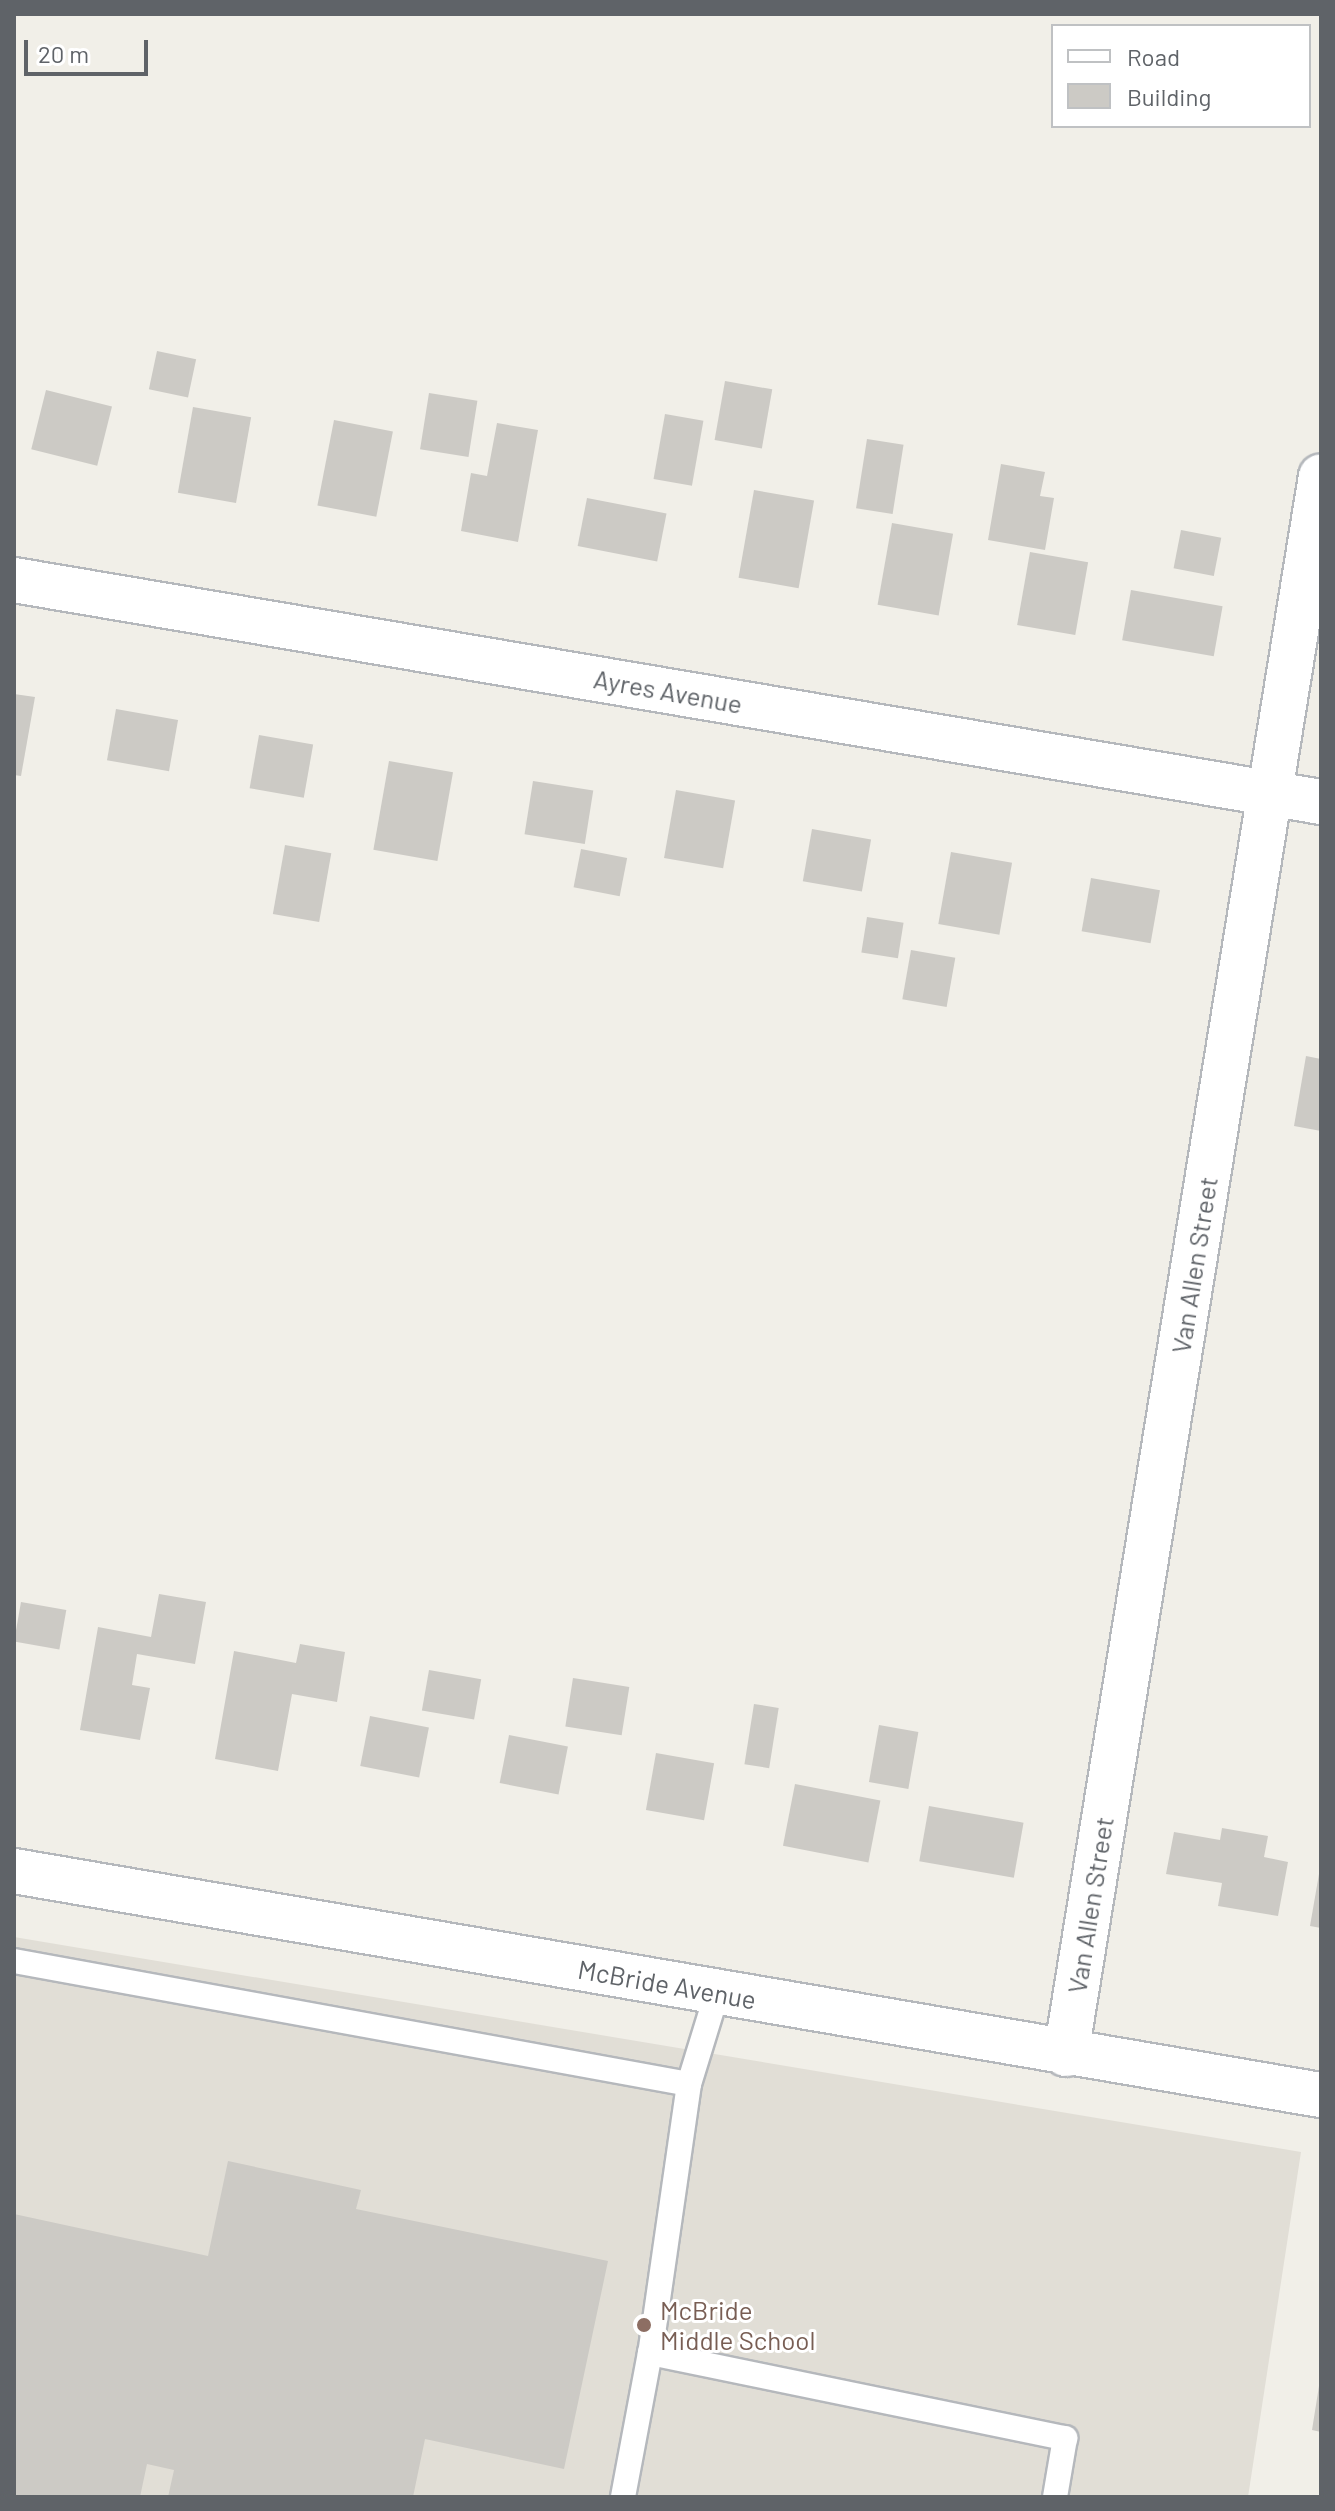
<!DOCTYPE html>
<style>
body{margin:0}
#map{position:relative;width:1335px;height:2511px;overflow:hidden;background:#f1efe8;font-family:Barlow,sans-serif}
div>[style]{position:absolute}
.education>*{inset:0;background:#e1ded6}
.building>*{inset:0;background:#cccac5;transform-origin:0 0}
.roads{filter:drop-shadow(2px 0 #b5b8bc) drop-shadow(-2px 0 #b5b8bc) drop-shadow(0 2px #b5b8bc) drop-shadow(0 -2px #b5b8bc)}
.lane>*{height:24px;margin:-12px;padding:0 12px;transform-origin:12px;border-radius:12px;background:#fff}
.street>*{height:44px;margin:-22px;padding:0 22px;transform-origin:22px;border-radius:22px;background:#fff}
.dots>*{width:22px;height:22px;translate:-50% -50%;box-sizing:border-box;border:4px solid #fff;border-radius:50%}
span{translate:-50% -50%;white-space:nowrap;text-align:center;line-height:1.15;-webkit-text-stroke:6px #fff;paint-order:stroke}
.street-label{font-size:26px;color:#5f6368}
.education-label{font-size:26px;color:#785e54}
.left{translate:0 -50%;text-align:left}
.frame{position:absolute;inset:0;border:16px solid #5f6368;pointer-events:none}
.legend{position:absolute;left:1051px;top:24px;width:260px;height:104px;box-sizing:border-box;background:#fff;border:2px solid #bfc1c3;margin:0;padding:10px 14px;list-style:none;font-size:24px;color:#5f6368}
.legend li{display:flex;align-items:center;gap:16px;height:40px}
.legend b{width:40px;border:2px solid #bfc1c3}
.scale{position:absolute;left:24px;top:40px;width:124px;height:36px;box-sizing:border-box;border:4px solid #5f6368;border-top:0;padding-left:10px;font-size:24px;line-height:28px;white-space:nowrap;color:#5f6368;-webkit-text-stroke:6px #fff;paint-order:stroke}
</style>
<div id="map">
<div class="education">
<i style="clip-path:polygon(14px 1937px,1301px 2152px,1248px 2497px,14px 2497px)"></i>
</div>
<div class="building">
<i style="left:157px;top:351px;width:40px;height:39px;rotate:12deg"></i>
<i style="left:725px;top:381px;width:48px;height:60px;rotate:10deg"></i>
<i style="left:46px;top:390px;width:68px;height:61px;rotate:14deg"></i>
<i style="left:429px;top:393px;width:49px;height:57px;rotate:9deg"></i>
<i style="left:193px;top:407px;width:59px;height:87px;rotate:10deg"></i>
<i style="left:665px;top:414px;width:39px;height:66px;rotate:10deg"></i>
<i style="left:334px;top:420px;width:60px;height:87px;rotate:11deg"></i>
<i style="clip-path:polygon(497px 423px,538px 430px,518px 542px,461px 531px,471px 473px,487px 476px)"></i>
<i style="left:867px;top:439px;width:37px;height:70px;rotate:9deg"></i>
<i style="clip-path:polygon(1001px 464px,1045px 472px,1040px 496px,1054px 498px,1045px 550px,988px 540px)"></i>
<i style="left:754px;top:490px;width:61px;height:89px;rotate:10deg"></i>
<i style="left:587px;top:498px;width:81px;height:49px;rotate:11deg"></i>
<i style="left:892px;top:523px;width:62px;height:83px;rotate:10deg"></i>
<i style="left:1181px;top:530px;width:41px;height:39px;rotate:11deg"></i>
<i style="left:1030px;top:552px;width:59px;height:74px;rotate:10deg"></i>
<i style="left:1131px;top:590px;width:93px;height:51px;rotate:10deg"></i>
<i style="clip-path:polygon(14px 694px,35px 697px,21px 776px,14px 775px)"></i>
<i style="left:116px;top:709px;width:63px;height:52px;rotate:10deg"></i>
<i style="left:259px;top:735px;width:55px;height:54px;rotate:10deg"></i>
<i style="left:389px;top:761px;width:65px;height:90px;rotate:10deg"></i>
<i style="left:533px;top:781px;width:61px;height:54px;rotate:9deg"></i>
<i style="left:676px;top:790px;width:60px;height:69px;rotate:10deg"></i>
<i style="left:812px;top:829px;width:60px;height:53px;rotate:10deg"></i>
<i style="left:285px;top:845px;width:47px;height:70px;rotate:10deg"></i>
<i style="left:581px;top:849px;width:47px;height:39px;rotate:11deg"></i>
<i style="left:951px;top:852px;width:62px;height:73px;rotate:10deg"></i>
<i style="left:1091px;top:878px;width:70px;height:54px;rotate:10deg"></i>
<i style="left:867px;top:917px;width:37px;height:36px;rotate:9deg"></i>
<i style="left:911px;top:950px;width:45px;height:50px;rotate:10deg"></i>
<i style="clip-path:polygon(1306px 1056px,1321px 1059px,1321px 1131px,1294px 1126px)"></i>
<i style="clip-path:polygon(159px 1594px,206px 1602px,195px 1664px,137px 1654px,132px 1685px,150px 1688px,140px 1740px,80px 1730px,98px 1627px,151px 1637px)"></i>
<i style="left:21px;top:1602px;width:46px;height:40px;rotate:10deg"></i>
<i style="clip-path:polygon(300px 1644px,345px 1652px,337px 1702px,292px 1694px,278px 1771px,215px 1759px,234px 1651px,296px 1663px)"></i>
<i style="left:429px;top:1670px;width:53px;height:41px;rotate:10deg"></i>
<i style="left:573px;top:1678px;width:57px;height:49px;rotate:9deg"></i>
<i style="left:754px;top:1704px;width:25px;height:61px;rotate:9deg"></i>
<i style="left:370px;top:1716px;width:60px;height:51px;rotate:11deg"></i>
<i style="left:879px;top:1725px;width:40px;height:58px;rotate:10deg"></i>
<i style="left:509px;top:1735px;width:60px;height:49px;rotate:11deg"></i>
<i style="left:656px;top:1753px;width:59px;height:58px;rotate:10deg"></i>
<i style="left:795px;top:1784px;width:87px;height:63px;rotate:11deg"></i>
<i style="left:929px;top:1806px;width:96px;height:56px;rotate:10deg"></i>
<i style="clip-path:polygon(1222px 1828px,1268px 1836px,1264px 1857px,1288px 1862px,1278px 1916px,1218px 1906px,1222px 1883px,1166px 1874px,1174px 1832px,1220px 1840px)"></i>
<i style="clip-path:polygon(1319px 1874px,1321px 1874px,1321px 1928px,1310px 1926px)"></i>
<i style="clip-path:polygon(228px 2161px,361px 2190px,356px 2209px,608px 2261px,564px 2469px,425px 2439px,413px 2497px,168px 2497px,174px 2470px,147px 2464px,140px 2497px,14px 2497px,14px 2214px,208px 2256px)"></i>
<i style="clip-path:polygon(1319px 2386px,1321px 2386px,1321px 2432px,1312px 2430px)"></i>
</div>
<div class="roads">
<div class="lane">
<i style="left:14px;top:1961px;width:686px;rotate:10.33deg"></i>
<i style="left:689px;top:2084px;width:95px;rotate:-72.9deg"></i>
<i style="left:689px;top:2084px;width:272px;rotate:98.2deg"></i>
<i style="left:650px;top:2353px;width:424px;rotate:11.6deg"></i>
<i style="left:1065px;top:2438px;width:60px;rotate:99.6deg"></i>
<i style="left:623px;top:2497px;width:147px;rotate:-79.4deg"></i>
</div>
<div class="street">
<i style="left:14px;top:580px;width:1326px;rotate:9.64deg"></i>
<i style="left:14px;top:1871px;width:1326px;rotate:9.73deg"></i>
<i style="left:1066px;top:2054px;width:1598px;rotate:-80.82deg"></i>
</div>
</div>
<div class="dots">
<i style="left:644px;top:2325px;background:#8d6e63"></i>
</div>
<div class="street-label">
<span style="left:668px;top:691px;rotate:10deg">Ayres Avenue</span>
<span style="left:1194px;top:1265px;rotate:-81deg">Van Allen Street</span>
<span style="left:1090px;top:1905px;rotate:-81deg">Van Allen Street</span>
<span style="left:667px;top:1984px;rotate:10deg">McBride Avenue</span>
</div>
<div class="education-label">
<span class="left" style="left:660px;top:2325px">McBride<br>Middle School</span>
</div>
<div class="frame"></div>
<ul class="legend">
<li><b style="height:10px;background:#fff"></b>Road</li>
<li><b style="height:22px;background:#cccac5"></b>Building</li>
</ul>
<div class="scale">20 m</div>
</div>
